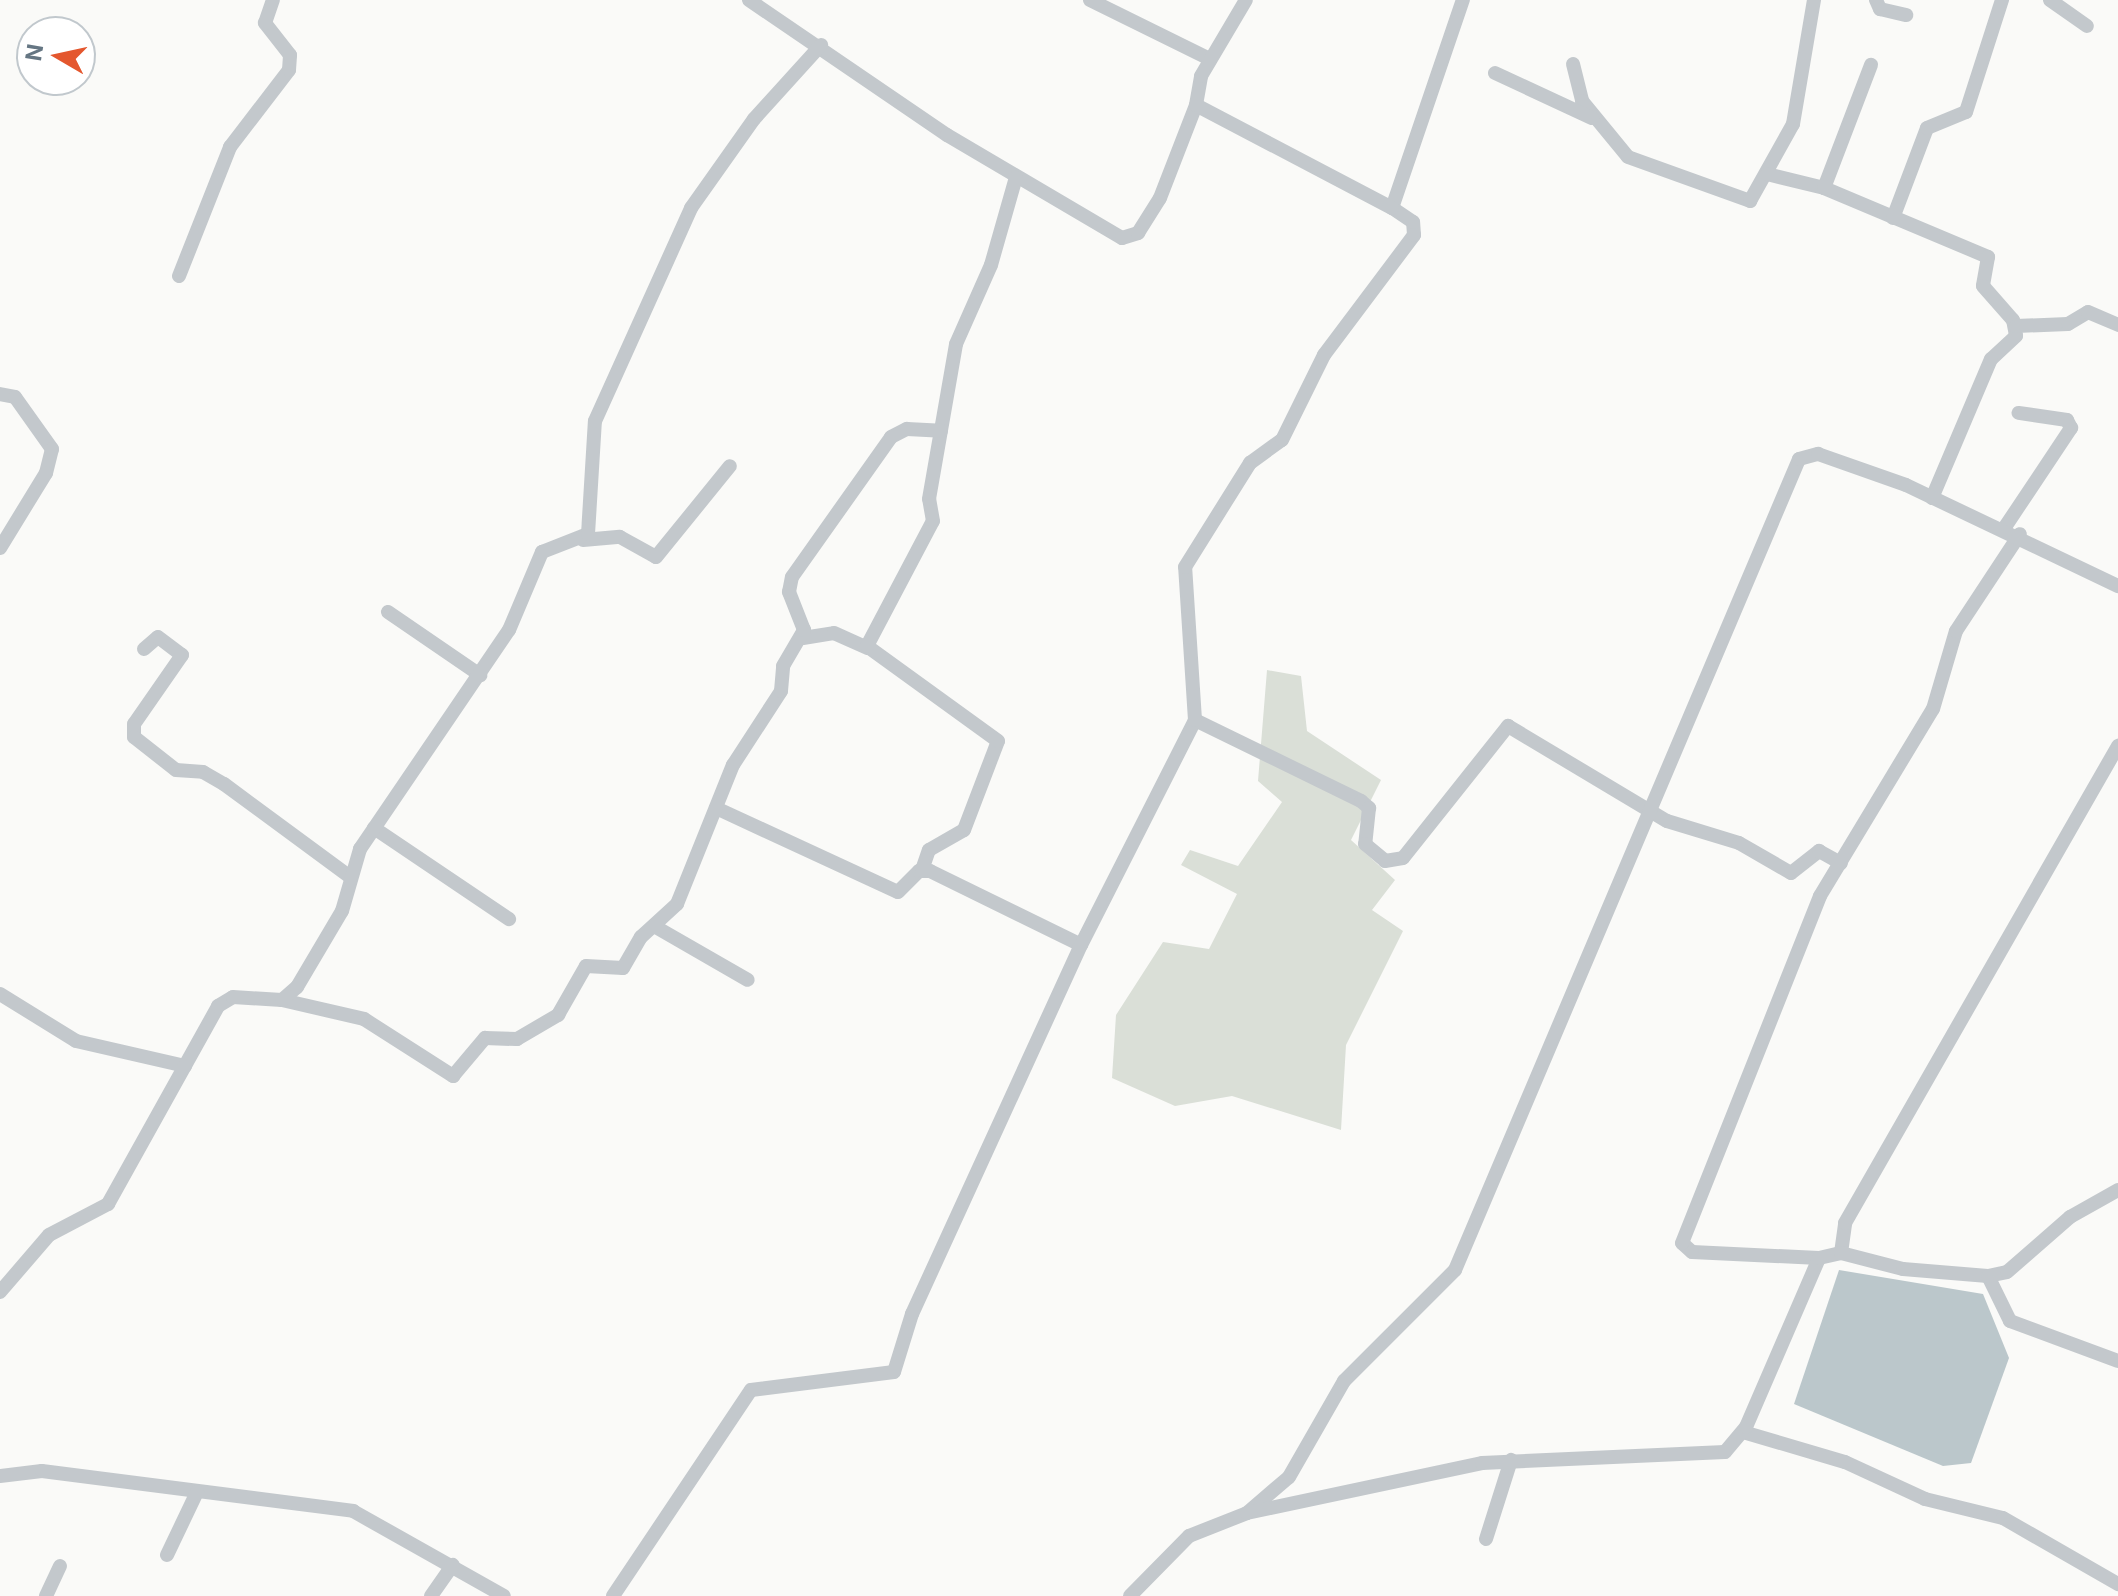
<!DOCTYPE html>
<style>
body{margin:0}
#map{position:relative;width:2118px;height:1596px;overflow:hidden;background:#fafaf8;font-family:Inter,sans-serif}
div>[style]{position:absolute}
.green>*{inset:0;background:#dadfd7}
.water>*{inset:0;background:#bbc7cb}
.minor>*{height:14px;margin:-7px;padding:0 7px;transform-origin:7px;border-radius:7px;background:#c3c8cc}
span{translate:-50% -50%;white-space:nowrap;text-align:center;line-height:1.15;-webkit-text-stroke:8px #fff;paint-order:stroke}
.north{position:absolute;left:16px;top:16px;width:80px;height:80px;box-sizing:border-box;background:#fff;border:2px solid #c1c8cd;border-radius:50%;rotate:279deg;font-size:22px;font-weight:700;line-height:32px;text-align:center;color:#657683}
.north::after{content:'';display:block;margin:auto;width:28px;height:36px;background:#e4572e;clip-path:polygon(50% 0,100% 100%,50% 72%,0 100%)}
</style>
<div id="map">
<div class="green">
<i style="clip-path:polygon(1267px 670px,1301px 676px,1307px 731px,1381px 780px,1351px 840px,1395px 880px,1372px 910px,1403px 931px,1346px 1045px,1341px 1130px,1232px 1096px,1175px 1106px,1112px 1078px,1116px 1015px,1163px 942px,1209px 949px,1237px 894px,1181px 865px,1190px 850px,1238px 866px,1282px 802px,1258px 781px)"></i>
</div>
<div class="water">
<i style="clip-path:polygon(1839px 1270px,1983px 1294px,2009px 1358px,1971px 1463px,1943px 1466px,1794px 1404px)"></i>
</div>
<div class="minor">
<i style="left:749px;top:0;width:240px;rotate:34.3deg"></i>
<i style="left:947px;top:135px;width:203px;rotate:30.5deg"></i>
<i style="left:1122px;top:238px;width:17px;rotate:-17deg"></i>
<i style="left:1138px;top:233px;width:41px;rotate:-57.8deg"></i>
<i style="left:1160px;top:198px;width:100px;rotate:-68.8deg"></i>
<i style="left:1090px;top:0;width:134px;rotate:26.2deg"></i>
<i style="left:1876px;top:0;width:10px;rotate:66deg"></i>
<i style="left:1880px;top:9px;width:27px;rotate:13deg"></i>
<i style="left:2050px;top:0;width:45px;rotate:35.1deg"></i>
<i style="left:1573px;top:64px;width:38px;rotate:76deg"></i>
<i style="left:1582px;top:101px;width:72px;rotate:50.6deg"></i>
<i style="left:1628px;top:157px;width:130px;rotate:19.8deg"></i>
<i style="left:1750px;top:201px;width:88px;rotate:-60.8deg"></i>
<i style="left:1793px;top:124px;width:126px;rotate:-80.4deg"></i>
<i style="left:1495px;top:73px;width:107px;rotate:24.9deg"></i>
<i style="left:1767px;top:174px;width:59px;rotate:13.8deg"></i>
<i style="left:1824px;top:188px;width:178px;rotate:22.8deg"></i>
<i style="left:1988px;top:257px;width:29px;rotate:100deg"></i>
<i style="left:1983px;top:286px;width:45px;rotate:48.6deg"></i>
<i style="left:2013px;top:320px;width:16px;rotate:79deg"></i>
<i style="left:2016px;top:336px;width:34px;rotate:137deg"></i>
<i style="left:1991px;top:359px;width:151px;rotate:113deg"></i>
<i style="left:1824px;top:188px;width:132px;rotate:-69.1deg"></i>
<i style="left:1392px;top:208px;width:220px;rotate:-71.2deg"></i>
<i style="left:1893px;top:218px;width:96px;rotate:-69.3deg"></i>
<i style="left:1927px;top:128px;width:42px;rotate:-22.3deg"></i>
<i style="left:1966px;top:112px;width:118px;rotate:-72.2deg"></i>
<i style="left:179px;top:276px;width:139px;rotate:-68.4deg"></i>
<i style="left:230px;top:147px;width:97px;rotate:-52.5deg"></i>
<i style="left:289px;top:70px;width:15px;rotate:-86deg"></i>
<i style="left:290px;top:55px;width:41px;rotate:-128deg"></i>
<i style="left:265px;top:23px;width:24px;rotate:-71deg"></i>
<i style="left:2016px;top:326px;width:52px;rotate:-2.2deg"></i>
<i style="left:2068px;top:324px;width:23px;rotate:-31deg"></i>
<i style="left:2088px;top:312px;width:33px;rotate:23deg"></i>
<i style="left:0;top:394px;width:15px;rotate:11deg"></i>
<i style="left:15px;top:397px;width:64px;rotate:54.6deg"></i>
<i style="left:52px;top:449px;width:25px;rotate:104deg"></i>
<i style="left:46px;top:473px;width:88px;rotate:121.5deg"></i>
<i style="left:2003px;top:530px;width:123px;rotate:-56.3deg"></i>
<i style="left:2071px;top:428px;width:9px;rotate:-117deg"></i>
<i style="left:2067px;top:420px;width:49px;rotate:-171.7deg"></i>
<i style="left:583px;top:540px;width:37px;rotate:-5deg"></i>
<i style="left:620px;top:537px;width:41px;rotate:29.1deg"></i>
<i style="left:656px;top:557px;width:117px;rotate:-50.9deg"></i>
<i style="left:388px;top:612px;width:112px;rotate:34.4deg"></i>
<i style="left:803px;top:638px;width:31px;rotate:-9deg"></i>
<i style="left:834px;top:633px;width:37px;rotate:24deg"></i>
<i style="left:144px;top:649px;width:18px;rotate:-41deg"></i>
<i style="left:158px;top:637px;width:30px;rotate:37deg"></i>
<i style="left:182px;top:655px;width:84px;rotate:124.8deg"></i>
<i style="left:134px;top:724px;width:13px;rotate:90deg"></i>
<i style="left:134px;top:737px;width:53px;rotate:38.2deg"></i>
<i style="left:176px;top:770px;width:27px;rotate:4deg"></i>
<i style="left:203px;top:772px;width:24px;rotate:30deg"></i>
<i style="left:224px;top:784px;width:157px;rotate:36.4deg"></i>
<i style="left:1195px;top:720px;width:185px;rotate:26deg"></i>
<i style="left:1361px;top:801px;width:11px;rotate:41deg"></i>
<i style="left:1369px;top:808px;width:36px;rotate:96deg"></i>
<i style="left:1365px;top:844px;width:26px;rotate:40deg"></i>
<i style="left:1385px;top:861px;width:18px;rotate:-9deg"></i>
<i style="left:1403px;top:858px;width:169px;rotate:-51.5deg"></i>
<i style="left:1508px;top:726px;width:185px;rotate:30.9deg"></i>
<i style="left:1667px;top:821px;width:75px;rotate:17deg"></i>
<i style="left:1739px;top:843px;width:60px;rotate:30deg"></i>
<i style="left:1791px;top:873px;width:36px;rotate:-38deg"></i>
<i style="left:1819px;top:851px;width:25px;rotate:29deg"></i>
<i style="left:716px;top:808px;width:200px;rotate:24.8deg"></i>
<i style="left:898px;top:892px;width:30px;rotate:-45deg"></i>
<i style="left:919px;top:871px;width:11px"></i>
<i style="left:930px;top:871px;width:168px;rotate:26.1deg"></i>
<i style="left:374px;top:828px;width:163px;rotate:34deg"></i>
<i style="left:922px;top:870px;width:21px;rotate:-71deg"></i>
<i style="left:929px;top:850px;width:40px;rotate:-29.7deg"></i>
<i style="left:964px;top:830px;width:95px;rotate:-69.1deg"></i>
<i style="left:998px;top:741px;width:162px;rotate:-144.1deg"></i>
<i style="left:867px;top:646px;width:141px;rotate:-62.2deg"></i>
<i style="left:933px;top:521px;width:22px;rotate:-100deg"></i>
<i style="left:929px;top:499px;width:157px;rotate:-80.1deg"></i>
<i style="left:956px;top:344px;width:86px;rotate:-66.1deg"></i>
<i style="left:991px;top:265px;width:91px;rotate:-74.1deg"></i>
<i style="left:654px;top:926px;width:108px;rotate:29.9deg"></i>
<i style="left:0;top:994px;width:89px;rotate:31.7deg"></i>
<i style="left:76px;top:1041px;width:112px;rotate:12.9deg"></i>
<i style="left:282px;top:1000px;width:84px;rotate:13deg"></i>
<i style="left:364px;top:1019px;width:106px;rotate:32.6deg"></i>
<i style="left:453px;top:1076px;width:50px;rotate:-49.9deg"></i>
<i style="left:485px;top:1038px;width:32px;rotate:2deg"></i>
<i style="left:517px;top:1039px;width:48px;rotate:-30.3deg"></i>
<i style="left:558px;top:1015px;width:56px;rotate:-60.3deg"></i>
<i style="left:586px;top:966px;width:37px;rotate:3deg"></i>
<i style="left:623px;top:968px;width:36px;rotate:-60deg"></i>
<i style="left:641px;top:937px;width:49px;rotate:-42.5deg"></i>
<i style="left:677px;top:904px;width:150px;rotate:-68.1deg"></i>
<i style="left:733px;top:765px;width:88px;rotate:-57deg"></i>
<i style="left:781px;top:691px;width:25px;rotate:-85deg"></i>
<i style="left:783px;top:666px;width:42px;rotate:-59.7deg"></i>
<i style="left:804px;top:630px;width:41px;rotate:-111.5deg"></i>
<i style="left:789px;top:592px;width:15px;rotate:-79deg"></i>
<i style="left:792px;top:577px;width:171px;rotate:-54.7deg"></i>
<i style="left:891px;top:437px;width:18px;rotate:-27deg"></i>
<i style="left:907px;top:429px;width:34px;rotate:3deg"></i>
<i style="left:1841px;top:1253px;width:30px;rotate:-82deg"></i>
<i style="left:1845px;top:1223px;width:550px;rotate:-60.22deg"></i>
<i style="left:1819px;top:1258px;width:127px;rotate:-177.3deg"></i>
<i style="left:1692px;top:1252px;width:13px;rotate:-138deg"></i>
<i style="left:1682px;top:1243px;width:373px;rotate:-68.3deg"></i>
<i style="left:1820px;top:896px;width:218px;rotate:-58.9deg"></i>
<i style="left:1933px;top:709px;width:81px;rotate:-73.6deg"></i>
<i style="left:1956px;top:631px;width:116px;rotate:-56.6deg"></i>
<i style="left:1988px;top:1276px;width:50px;rotate:63.9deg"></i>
<i style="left:2010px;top:1321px;width:115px;rotate:20.3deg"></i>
<i style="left:0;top:1292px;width:75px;rotate:-49.3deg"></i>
<i style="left:49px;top:1235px;width:67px;rotate:-27.7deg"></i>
<i style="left:108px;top:1204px;width:227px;rotate:-60.9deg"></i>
<i style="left:218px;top:1006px;width:17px;rotate:-31deg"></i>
<i style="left:233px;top:997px;width:49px;rotate:3.5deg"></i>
<i style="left:282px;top:1000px;width:20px;rotate:-41deg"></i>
<i style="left:297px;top:987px;width:88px;rotate:-59.4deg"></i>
<i style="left:342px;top:911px;width:65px;rotate:-73.8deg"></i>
<i style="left:360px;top:849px;width:265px;rotate:-55.8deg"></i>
<i style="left:509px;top:630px;width:85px;rotate:-67.1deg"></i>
<i style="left:542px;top:552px;width:49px;rotate:-21.4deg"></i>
<i style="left:588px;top:534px;width:113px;rotate:-86.5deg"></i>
<i style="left:595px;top:421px;width:234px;rotate:-65.7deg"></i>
<i style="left:691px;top:208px;width:109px;rotate:-54.7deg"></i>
<i style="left:754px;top:119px;width:100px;rotate:-47.8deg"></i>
<i style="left:1743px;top:1432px;width:106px;rotate:16.4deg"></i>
<i style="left:1845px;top:1462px;width:88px;rotate:24.8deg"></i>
<i style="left:1925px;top:1499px;width:80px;rotate:13.7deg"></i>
<i style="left:2003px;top:1518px;width:133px;rotate:29.9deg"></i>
<i style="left:0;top:1476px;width:42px;rotate:-6.8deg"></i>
<i style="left:42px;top:1471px;width:314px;rotate:7.3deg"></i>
<i style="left:353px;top:1511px;width:173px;rotate:29.4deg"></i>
<i style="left:1247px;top:1513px;width:55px;rotate:-40.6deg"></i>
<i style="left:1289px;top:1477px;width:111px;rotate:-60.2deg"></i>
<i style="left:1344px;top:1381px;width:157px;rotate:-45deg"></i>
<i style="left:1455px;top:1270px;width:881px;rotate:-67.01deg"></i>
<i style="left:1799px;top:459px;width:20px;rotate:-15deg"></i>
<i style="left:1818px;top:454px;width:93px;rotate:19.4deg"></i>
<i style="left:1906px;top:485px;width:235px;rotate:25.5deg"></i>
<i style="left:1486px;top:1539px;width:83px;rotate:-72.4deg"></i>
<i style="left:167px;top:1555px;width:70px;rotate:-64.5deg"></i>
<i style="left:46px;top:1596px;width:33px;rotate:-65deg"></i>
<i style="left:431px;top:1596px;width:38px;rotate:-55deg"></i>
<i style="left:613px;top:1596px;width:248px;rotate:-56.2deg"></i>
<i style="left:751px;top:1390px;width:144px;rotate:-7.2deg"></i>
<i style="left:894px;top:1372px;width:61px;rotate:-72.8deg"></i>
<i style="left:912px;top:1314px;width:406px;rotate:-65.4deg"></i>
<i style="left:1081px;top:945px;width:252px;rotate:-63.1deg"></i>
<i style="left:1195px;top:720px;width:153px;rotate:-93.7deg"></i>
<i style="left:1185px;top:567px;width:123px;rotate:-58deg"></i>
<i style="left:1250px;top:463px;width:39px;rotate:-36deg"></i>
<i style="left:1282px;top:440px;width:95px;rotate:-63.7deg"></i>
<i style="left:1324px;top:355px;width:150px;rotate:-53.1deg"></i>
<i style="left:1414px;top:235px;width:13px;rotate:-94deg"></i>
<i style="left:1413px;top:222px;width:25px;rotate:-146deg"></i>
<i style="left:1392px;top:208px;width:221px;rotate:-152.3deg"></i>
<i style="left:1196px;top:105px;width:29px;rotate:-80deg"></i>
<i style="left:1201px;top:76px;width:88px;rotate:-59.4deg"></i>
<i style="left:1130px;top:1596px;width:84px;rotate:-45.5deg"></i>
<i style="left:1189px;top:1536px;width:62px;rotate:-21.6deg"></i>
<i style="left:1247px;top:1513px;width:240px;rotate:-12deg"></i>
<i style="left:1482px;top:1463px;width:243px;rotate:-2.6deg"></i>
<i style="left:1725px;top:1452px;width:33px;rotate:-50deg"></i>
<i style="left:1746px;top:1427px;width:184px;rotate:-66.6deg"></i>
<i style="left:1819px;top:1258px;width:23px;rotate:-13deg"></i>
<i style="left:1841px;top:1253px;width:64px;rotate:14.5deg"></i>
<i style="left:1903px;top:1269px;width:85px;rotate:4.7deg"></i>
<i style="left:1988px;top:1276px;width:19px;rotate:-12deg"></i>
<i style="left:2007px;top:1272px;width:84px;rotate:-41.1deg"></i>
<i style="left:2070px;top:1217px;width:55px;rotate:-29.4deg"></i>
</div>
<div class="north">N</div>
</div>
